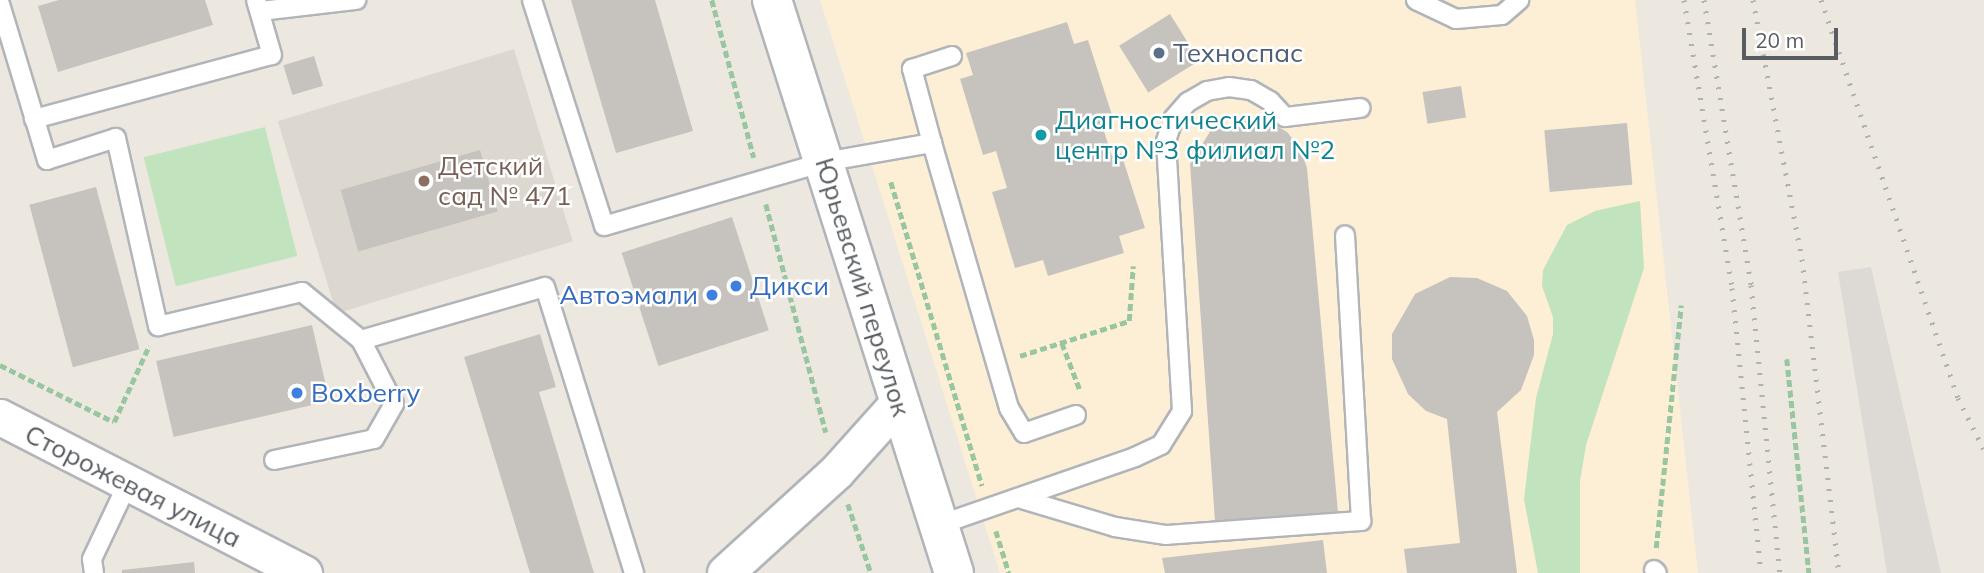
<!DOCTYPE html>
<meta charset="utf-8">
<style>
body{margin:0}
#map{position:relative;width:1984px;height:573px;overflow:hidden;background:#ece8e0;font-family:Mulish,sans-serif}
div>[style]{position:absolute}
.commercial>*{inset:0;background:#fcefd5}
.industrial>*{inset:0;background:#dddad5}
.education>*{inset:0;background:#dcd7cf;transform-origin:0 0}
.green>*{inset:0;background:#c1e3bd;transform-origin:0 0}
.building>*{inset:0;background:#c6c3be;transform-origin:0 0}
.path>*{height:4.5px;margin-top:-2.25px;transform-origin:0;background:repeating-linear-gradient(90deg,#98c6a0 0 7px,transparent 0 10.5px)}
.roads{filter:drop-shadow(2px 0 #b1b4b8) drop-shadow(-2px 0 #b1b4b8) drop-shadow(0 2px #b1b4b8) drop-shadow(0 -2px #b1b4b8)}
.lane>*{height:18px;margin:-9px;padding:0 9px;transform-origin:9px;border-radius:9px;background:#fff}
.street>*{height:35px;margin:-17.5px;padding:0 17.5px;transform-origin:17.5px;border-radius:17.5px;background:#fff}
.secondary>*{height:38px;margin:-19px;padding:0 19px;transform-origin:19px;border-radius:19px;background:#fff}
.rail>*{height:5px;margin-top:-2.5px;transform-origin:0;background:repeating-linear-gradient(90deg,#b0b1b1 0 2px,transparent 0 11px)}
.dots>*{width:19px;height:19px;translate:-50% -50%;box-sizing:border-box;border:4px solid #fff;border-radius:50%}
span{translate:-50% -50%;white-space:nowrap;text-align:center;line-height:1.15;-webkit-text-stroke:5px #fff;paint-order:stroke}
.service-label{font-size:26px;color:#4e5e75}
.left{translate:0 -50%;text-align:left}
.culture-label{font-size:26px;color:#0d838f}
.education-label{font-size:26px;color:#785e54}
.shop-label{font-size:26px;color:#366cbe}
.right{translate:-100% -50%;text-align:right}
.street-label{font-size:26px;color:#595d61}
.scale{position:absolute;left:1742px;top:28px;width:96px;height:32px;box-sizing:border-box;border:4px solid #595d61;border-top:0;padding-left:9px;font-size:21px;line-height:24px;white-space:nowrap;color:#595d61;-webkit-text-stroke:5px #fff;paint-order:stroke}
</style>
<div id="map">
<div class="commercial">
<i style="clip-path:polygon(820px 0,1635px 0,1698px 573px,1000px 573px)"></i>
</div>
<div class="industrial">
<i style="clip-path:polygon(1871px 267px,1941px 573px,1887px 573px,1838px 272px)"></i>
</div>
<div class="education">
<i style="left:514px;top:49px;width:201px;height:247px;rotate:73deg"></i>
</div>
<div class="green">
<i style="left:265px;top:127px;width:133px;height:125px;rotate:76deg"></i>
<i style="clip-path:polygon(1640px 201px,1644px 268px,1586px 445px,1580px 481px,1580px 573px,1538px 573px,1524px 499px,1536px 398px,1553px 334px,1553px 317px,1542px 286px,1543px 270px,1567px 225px,1595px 211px)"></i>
</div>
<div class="building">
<i style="clip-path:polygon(59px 0,205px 0,213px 25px,58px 72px,38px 6px)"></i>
<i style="clip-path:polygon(571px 0,655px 0,693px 131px,616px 153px)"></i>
<i style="left:1170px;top:14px;width:55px;height:60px;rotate:58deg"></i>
<i style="clip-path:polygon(1067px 22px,1074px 44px,1088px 40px,1112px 115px,1100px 119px,1112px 156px,1121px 153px,1145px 228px,1119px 236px,1124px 253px,1048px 276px,1043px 260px,1015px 268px,992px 192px,1007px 188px,996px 151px,983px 155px,960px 79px,973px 75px,966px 53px)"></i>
<i style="left:314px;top:56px;width:31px;height:32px;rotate:73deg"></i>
<i style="left:1461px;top:86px;width:32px;height:39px;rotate:81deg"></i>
<i style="clip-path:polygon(1249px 118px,1270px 122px,1287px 132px,1300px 148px,1307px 168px,1338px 513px,1215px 521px,1190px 164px,1211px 130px)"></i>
<i style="left:1627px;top:123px;width:62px;height:83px;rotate:85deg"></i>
<i style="left:480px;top:150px;width:64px;height:145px;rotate:74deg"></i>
<i style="left:96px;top:187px;width:168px;height:69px;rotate:75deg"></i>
<i style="left:732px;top:217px;width:119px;height:116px;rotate:72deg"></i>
<i style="clip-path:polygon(1450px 277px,1477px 278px,1507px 291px,1527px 316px,1534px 340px,1534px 355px,1521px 390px,1497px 412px,1517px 573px,1407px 573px,1404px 549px,1460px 543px,1447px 419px,1426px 411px,1408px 394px,1392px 359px,1392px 334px,1415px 294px)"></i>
<i style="left:312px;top:325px;width:78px;height:160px;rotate:77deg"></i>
<i style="clip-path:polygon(540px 334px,556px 387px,539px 392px,594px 573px,530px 573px,464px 357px)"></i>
<i style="clip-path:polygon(1323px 540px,1327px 573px,1165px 573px,1162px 558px)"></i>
<i style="clip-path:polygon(194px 562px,195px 573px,122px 573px,122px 570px)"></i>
</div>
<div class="path">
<i style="left:712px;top:0;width:163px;rotate:75.1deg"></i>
<i style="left:891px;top:182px;width:317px;rotate:73.3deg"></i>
<i style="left:766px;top:204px;width:236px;rotate:75.3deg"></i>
<i style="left:1062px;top:343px;width:50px;rotate:69deg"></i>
<i style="left:1020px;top:356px;width:114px;rotate:-17.8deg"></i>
<i style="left:1129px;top:321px;width:55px;rotate:-85.8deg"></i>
<i style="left:1787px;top:359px;width:215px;rotate:84.1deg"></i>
<i style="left:0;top:365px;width:127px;rotate:26.6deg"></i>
<i style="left:114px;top:422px;width:84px;rotate:-65.3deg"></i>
<i style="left:848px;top:504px;width:73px;rotate:71.6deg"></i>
<i style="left:996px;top:531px;width:44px;rotate:72.8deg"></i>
<i style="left:1656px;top:548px;width:244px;rotate:-84.1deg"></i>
</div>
<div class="roads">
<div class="lane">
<i style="left:532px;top:0;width:237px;rotate:72.3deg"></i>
<i style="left:604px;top:226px;width:229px;rotate:-16.2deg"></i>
<i style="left:824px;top:162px;width:110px;rotate:-10deg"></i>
<i style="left:932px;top:143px;width:77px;rotate:-105.1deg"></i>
<i style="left:912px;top:69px;width:42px;rotate:-18deg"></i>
<i style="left:1416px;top:0;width:44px;rotate:25.4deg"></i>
<i style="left:1456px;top:19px;width:46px;rotate:-5deg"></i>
<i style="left:1502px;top:15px;width:23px;rotate:-41deg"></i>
<i style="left:0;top:4px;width:163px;rotate:73.2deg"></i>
<i style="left:47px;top:160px;width:72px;rotate:-17.7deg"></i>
<i style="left:116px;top:138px;width:193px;rotate:77.4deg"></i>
<i style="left:158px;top:326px;width:148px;rotate:-13.3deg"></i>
<i style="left:302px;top:292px;width:76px;rotate:39.1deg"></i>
<i style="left:361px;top:340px;width:72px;rotate:62.7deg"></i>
<i style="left:394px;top:404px;width:40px;rotate:119.7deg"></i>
<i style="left:374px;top:439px;width:102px;rotate:168.1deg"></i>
<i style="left:261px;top:11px;width:96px;rotate:-6.6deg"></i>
<i style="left:34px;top:119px;width:246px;rotate:-15.1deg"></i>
<i style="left:272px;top:55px;width:57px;rotate:-106.2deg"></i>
<i style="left:932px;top:143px;width:276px;rotate:73.8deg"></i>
<i style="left:1009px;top:408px;width:29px;rotate:59deg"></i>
<i style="left:1024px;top:433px;width:55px;rotate:-19.1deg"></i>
<i style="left:361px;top:340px;width:191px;rotate:-16.1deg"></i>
<i style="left:545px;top:287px;width:300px;rotate:72.7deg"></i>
<i style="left:1018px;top:498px;width:101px;rotate:16.6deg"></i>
<i style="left:1115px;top:527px;width:52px;rotate:8.9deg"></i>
<i style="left:1166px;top:535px;width:196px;rotate:-4.1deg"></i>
<i style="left:1361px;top:521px;width:286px;rotate:-93.2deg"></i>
<i style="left:939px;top:525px;width:207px;rotate:-19.1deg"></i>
<i style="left:1135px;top:457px;width:29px;rotate:-25deg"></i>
<i style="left:1161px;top:445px;width:40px;rotate:-58deg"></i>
<i style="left:1182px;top:411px;width:270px;rotate:-93.4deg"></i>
<i style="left:1166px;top:141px;width:23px;rotate:-72deg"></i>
<i style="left:1173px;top:119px;width:23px;rotate:-49deg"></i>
<i style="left:1188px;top:102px;width:22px;rotate:-30deg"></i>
<i style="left:1207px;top:91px;width:22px;rotate:-10deg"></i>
<i style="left:1229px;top:87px;width:22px;rotate:8deg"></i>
<i style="left:1251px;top:90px;width:22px;rotate:30deg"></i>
<i style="left:1270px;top:101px;width:22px;rotate:47deg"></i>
<i style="left:1285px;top:117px;width:76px;rotate:-6.8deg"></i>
<i style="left:1654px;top:570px;width:4px;rotate:45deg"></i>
<i style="left:94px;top:573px;width:14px;rotate:-98deg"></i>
<i style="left:92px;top:559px;width:84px;rotate:-64.7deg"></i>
</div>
<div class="street">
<i style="left:0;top:417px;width:342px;rotate:27.2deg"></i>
<i style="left:725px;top:573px;width:150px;rotate:-42.3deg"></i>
<i style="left:836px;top:472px;width:93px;rotate:-48.1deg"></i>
</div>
<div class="secondary">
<i style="left:772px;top:0;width:601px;rotate:72.38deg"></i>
</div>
</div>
<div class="rail">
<i style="left:1684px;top:0;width:292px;rotate:80.5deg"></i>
<i style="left:1732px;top:288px;width:286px;rotate:84.2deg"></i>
<i style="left:1704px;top:0;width:289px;rotate:80.6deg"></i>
<i style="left:1751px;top:285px;width:289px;rotate:84.3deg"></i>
<i style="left:1753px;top:0;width:264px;rotate:79.3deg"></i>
<i style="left:1802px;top:259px;width:316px;rotate:83.3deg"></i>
<i style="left:1821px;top:0;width:421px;rotate:71deg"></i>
<i style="left:1958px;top:398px;width:58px;rotate:63.4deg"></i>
</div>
<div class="dots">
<i style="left:1159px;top:53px;background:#5c6f8a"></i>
<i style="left:1041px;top:135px;background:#0f9aa8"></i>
<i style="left:424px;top:181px;background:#8d6e63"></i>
<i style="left:736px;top:286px;background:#3f7fe0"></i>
<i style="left:712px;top:295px;background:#3f7fe0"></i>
<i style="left:297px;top:393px;background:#3f7fe0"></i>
</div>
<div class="service-label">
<span class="left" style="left:1173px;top:53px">Техноспас</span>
</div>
<div class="culture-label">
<span class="left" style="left:1055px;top:135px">Диагностический<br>центр №3 филиал №2</span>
</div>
<div class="education-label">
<span class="left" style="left:438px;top:181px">Детский<br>сад № 471</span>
</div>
<div class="shop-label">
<span class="left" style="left:750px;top:286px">Дикси</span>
<span class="right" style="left:698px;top:295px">Автоэмали</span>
<span class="left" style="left:311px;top:393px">Boxberry</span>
</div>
<div class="street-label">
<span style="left:863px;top:287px;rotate:73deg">Юрьевский переулок</span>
<span style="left:133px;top:486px;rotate:27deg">Сторожевая улица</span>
</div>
<div class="scale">20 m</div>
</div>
